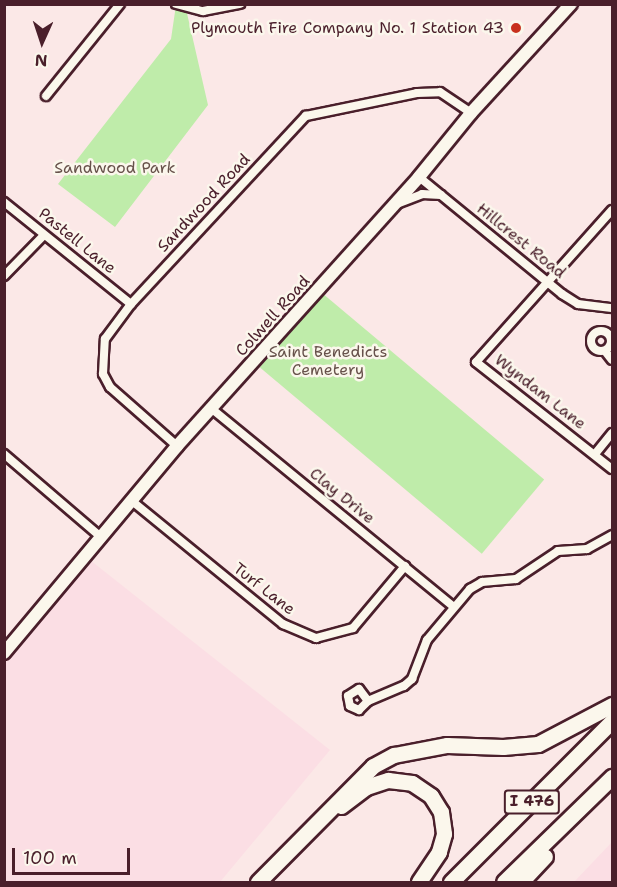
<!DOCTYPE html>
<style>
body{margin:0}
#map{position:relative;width:617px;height:887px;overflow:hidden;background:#fbe8e7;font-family:"Shantell Sans",sans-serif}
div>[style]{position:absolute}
.built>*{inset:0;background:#fbdee4}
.green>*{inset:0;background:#bfecaa;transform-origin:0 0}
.roads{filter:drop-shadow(2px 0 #4a1f2b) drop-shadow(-2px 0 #4a1f2b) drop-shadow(0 2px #4a1f2b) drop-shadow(0 -2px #4a1f2b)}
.street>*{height:8px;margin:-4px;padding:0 4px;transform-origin:4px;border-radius:4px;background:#fbf7ec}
.street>.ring{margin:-4px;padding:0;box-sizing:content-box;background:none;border:8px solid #fbf7ec;border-radius:50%}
.secondary>*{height:12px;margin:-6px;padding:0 6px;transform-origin:6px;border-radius:6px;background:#fbf7ec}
.highway>*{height:15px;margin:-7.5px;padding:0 7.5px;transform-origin:7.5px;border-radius:7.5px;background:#fbf7ec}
.dots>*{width:16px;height:16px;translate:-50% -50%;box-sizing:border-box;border:3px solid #fbf7ec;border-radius:50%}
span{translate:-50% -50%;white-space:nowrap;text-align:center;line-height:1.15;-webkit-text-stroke:5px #fbf7ec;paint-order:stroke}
.shield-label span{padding:2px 4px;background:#fbf7ec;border:2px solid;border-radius:4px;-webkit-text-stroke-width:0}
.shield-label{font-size:15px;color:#4a1f2b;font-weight:700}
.poi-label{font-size:16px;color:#4a1f2b}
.right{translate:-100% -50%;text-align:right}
.park-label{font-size:16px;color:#67524b}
.street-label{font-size:16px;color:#4a1f2b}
.frame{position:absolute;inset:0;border:6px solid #4a1f2b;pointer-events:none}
.north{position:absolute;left:12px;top:12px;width:60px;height:60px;-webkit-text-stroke:4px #fbf7ec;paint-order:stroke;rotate:183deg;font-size:16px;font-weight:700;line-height:24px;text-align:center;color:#4a1f2b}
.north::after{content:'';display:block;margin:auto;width:21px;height:27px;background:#4a1f2b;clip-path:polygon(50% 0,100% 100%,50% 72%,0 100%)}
.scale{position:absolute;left:12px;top:848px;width:118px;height:27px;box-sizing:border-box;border:3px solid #4a1f2b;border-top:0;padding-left:8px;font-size:18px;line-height:21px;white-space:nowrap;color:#4a1f2b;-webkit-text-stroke:4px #fbf7ec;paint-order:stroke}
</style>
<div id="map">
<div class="built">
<i style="clip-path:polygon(85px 556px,330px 750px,220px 882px,5px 882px,5px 653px)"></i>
<i style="clip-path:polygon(612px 842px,612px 882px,574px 882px)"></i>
</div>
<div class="green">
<i style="clip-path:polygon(176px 5px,186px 9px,208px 105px,115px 227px,58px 184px,171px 39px)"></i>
<i style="left:322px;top:293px;width:290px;height:97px;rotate:40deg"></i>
</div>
<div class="roads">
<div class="street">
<i style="left:176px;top:4px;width:28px;rotate:15deg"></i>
<i style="left:203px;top:11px;width:38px;rotate:-11deg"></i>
<i style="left:46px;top:96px;width:118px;rotate:-51.2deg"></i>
<i style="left:419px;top:177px;width:185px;rotate:39.3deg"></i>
<i style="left:562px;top:294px;width:19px;rotate:32deg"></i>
<i style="left:578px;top:304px;width:34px;rotate:7deg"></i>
<i style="left:4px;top:202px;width:163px;rotate:38.8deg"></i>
<i style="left:394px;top:205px;width:30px;rotate:-21deg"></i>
<i style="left:422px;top:194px;width:19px;rotate:3deg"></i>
<i style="left:612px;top:210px;width:204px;rotate:131.8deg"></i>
<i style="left:476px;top:362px;width:173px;rotate:38.2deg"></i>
<i style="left:4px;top:276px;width:57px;rotate:-45.7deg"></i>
<i class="ring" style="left:591px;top:331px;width:12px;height:12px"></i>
<i style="left:605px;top:351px;width:11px;rotate:52deg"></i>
<i style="left:212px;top:409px;width:311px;rotate:39.3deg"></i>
<i style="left:177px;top:446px;width:89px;rotate:-138.6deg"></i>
<i style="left:110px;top:387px;width:15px;rotate:-118deg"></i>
<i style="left:103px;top:374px;width:35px;rotate:-87deg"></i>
<i style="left:105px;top:339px;width:44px;rotate:-53.4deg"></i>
<i style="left:131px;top:304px;width:257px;rotate:-47.1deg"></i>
<i style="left:306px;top:116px;width:113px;rotate:-11.7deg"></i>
<i style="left:417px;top:93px;width:23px;rotate:-2deg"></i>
<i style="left:440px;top:92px;width:37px;rotate:34deg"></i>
<i style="left:4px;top:454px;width:128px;rotate:40.6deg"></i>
<i style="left:595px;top:454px;width:27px;rotate:-51deg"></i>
<i style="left:132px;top:501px;width:195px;rotate:39.2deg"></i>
<i style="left:283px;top:624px;width:36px;rotate:23deg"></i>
<i style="left:316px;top:638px;width:38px;rotate:-15deg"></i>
<i style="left:353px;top:628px;width:81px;rotate:-50deg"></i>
<i style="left:368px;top:701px;width:15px;rotate:-127deg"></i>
<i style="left:359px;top:689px;width:13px;rotate:148deg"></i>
<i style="left:348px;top:696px;width:10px;rotate:79deg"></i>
<i style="left:350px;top:706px;width:10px;rotate:24deg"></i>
<i style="left:359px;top:710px;width:13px;rotate:-45deg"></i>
<i style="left:368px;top:701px;width:39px;rotate:-23deg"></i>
<i style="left:404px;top:686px;width:11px;rotate:-41deg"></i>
<i style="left:412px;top:679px;width:42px;rotate:-69deg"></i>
<i style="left:427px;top:640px;width:67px;rotate:-49.9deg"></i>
<i style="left:470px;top:589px;width:14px;rotate:-30deg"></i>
<i style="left:482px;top:582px;width:34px;rotate:-5deg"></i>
<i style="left:516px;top:579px;width:50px;rotate:-33.7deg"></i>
<i style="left:558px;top:551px;width:29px;rotate:-4deg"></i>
<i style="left:587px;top:549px;width:29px;rotate:-29deg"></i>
</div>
<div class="secondary">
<i style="left:4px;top:653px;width:270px;rotate:-50.1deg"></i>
<i style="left:177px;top:446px;width:362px;rotate:-48deg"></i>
<i style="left:419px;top:177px;width:82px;rotate:-50.9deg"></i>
<i style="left:471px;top:113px;width:148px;rotate:-47.5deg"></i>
</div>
<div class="highway">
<i style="left:341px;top:806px;width:31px;rotate:-37deg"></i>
<i style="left:366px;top:787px;width:23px;rotate:-18deg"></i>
<i style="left:388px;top:780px;width:24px;rotate:7deg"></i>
<i style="left:412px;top:783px;width:23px;rotate:34deg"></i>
<i style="left:431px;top:796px;width:19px;rotate:58deg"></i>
<i style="left:441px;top:812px;width:22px;rotate:82deg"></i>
<i style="left:444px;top:834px;width:19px;rotate:106deg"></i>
<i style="left:439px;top:852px;width:36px;rotate:124deg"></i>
<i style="left:258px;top:882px;width:163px;rotate:-45.2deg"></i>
<i style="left:373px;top:766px;width:24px;rotate:-28deg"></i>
<i style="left:394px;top:755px;width:54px;rotate:-10.7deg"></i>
<i style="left:447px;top:745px;width:56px;rotate:2deg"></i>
<i style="left:503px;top:747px;width:35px;rotate:-5deg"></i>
<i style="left:538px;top:744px;width:84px;rotate:-27.8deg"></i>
<i style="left:451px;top:882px;width:228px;rotate:-45deg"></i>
<i style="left:504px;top:882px;width:151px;rotate:-44.2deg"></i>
<i style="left:521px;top:882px;width:35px;rotate:-47deg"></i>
</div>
</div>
<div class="dots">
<i style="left:516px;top:28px;background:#c8321e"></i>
</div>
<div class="shield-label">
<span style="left:532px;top:802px">I 476</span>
</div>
<div class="poi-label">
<span class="right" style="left:504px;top:28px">Plymouth Fire Company No. 1 Station 43</span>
</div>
<div class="park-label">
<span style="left:115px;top:168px">Sandwood Park</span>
<span style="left:328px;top:361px">Saint Benedicts<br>Cemetery</span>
</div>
<div class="street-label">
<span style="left:204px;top:203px;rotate:-47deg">Sandwood Road</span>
<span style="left:77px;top:241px;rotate:39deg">Pastell Lane</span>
<span style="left:521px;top:241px;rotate:39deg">Hillcrest Road</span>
<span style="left:273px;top:316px;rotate:-48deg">Colwell Road</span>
<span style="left:540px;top:392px;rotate:38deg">Wyndam Lane</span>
<span style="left:342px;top:496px;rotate:39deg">Clay Drive</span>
<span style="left:264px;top:589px;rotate:38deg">Turf Lane</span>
</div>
<div class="frame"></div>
<div class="north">N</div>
<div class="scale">100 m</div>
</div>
